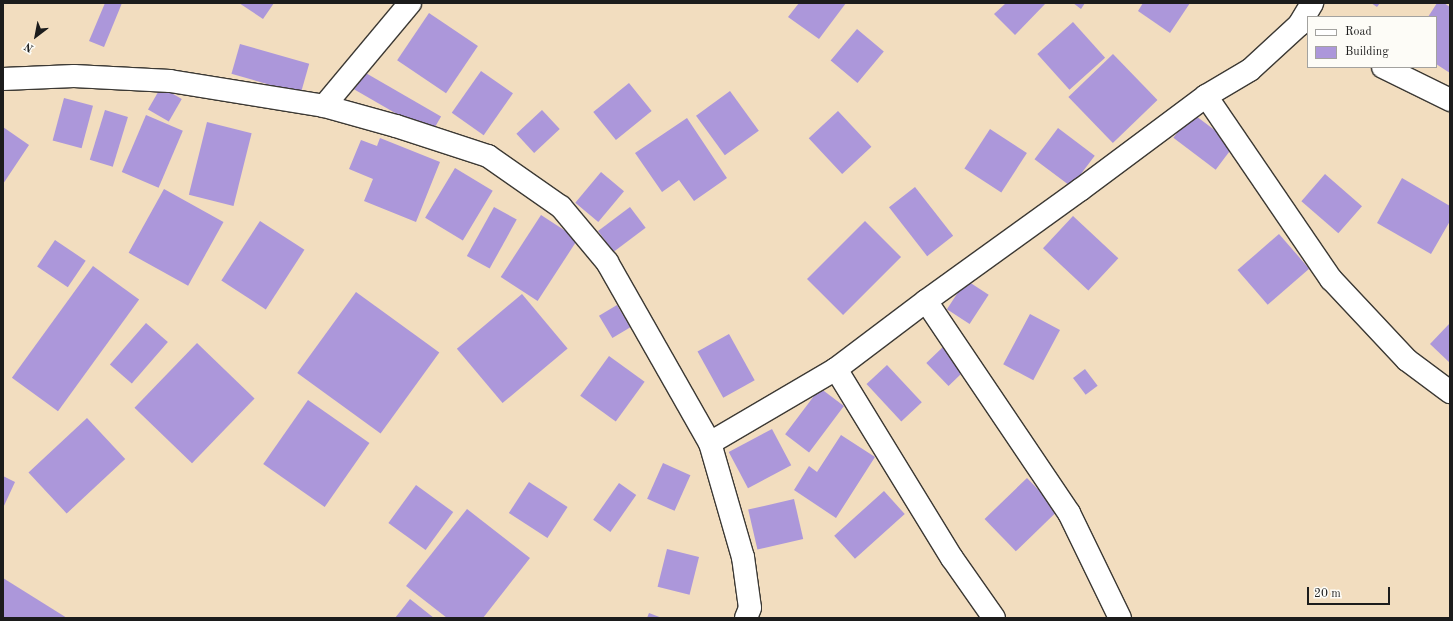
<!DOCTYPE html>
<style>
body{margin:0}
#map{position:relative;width:1453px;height:621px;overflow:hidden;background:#f2ddbf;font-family:"Old Standard TT",serif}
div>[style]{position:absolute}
.building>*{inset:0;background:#ac97da;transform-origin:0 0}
.roads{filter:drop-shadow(1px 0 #3c3934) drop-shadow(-1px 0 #3c3934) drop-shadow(0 1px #3c3934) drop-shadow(0 -1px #3c3934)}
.minor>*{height:22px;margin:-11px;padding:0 11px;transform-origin:11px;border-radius:11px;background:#fff}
.tertiary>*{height:22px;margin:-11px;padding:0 11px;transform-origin:11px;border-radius:11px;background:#fff}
span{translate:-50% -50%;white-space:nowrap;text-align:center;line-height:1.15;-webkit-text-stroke:4px #fdfcf7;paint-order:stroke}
.frame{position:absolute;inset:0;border:4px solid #1c1c1c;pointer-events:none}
.legend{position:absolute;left:1307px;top:16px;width:130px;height:52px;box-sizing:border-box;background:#fdfcf7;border:1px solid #a3a29f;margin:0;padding:5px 7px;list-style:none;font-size:12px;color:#1c1c1c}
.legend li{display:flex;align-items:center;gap:8px;height:20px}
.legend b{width:20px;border:1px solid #a3a29f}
.north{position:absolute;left:16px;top:16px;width:40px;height:40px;-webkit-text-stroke:3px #fdfcf7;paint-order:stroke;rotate:212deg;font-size:11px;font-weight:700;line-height:16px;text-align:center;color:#1c1c1c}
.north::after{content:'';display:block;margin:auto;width:14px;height:18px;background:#1c1c1c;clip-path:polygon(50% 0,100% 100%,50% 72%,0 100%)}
.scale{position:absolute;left:1307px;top:587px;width:83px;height:18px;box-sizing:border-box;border:2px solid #1c1c1c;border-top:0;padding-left:5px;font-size:12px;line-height:14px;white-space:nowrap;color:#1c1c1c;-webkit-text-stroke:3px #fdfcf7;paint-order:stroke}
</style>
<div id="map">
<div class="building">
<i style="clip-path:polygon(105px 3px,122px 3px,104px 47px,89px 41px)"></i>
<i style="clip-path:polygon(239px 3px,274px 3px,263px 19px)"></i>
<i style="clip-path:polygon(799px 3px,846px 3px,819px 39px,788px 17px)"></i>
<i style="clip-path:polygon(1006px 3px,1046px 3px,1015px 35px,994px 14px)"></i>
<i style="clip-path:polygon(1073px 3px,1085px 3px,1081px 9px)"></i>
<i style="clip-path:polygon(1143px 3px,1190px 3px,1170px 33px,1138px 11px)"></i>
<i style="clip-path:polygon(1371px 3px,1380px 3px,1377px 7px)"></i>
<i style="clip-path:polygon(1437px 3px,1444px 3px,1450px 7px,1450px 73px,1436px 64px,1436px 17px,1428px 17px)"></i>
<i style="left:429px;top:13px;width:59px;height:57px;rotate:34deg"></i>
<i style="left:1073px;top:22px;width:48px;height:48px;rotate:48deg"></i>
<i style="left:857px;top:29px;width:35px;height:41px;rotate:40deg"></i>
<i style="left:240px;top:44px;width:72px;height:31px;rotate:16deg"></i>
<i style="left:1113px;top:54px;width:64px;height:62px;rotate:46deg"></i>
<i style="left:481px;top:71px;width:39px;height:51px;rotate:35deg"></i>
<i style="left:364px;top:72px;width:89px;height:20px;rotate:30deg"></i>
<i style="left:629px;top:83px;width:36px;height:46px;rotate:51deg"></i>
<i style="left:161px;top:87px;width:24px;height:26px;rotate:30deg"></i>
<i style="left:730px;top:91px;width:49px;height:42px;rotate:54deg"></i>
<i style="left:64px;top:98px;width:30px;height:44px;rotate:15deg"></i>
<i style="left:105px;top:110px;width:24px;height:52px;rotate:17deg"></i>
<i style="left:542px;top:110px;width:26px;height:35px;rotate:47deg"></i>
<i style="left:838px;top:111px;width:49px;height:40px;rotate:47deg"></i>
<i style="left:1192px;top:113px;width:53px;height:31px;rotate:37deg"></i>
<i style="left:146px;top:115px;width:40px;height:62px;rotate:23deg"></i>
<i style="clip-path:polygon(687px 118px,727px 178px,694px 201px,679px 180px,662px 192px,635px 153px)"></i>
<i style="left:207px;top:122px;width:46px;height:75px;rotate:14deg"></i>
<i style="clip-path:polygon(3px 127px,29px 145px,3px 184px)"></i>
<i style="left:1058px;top:128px;width:46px;height:39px;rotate:37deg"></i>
<i style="left:990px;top:129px;width:44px;height:47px;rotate:33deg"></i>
<i style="clip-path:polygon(380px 138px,440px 162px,416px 222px,364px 201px,373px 179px,349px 169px,361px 140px,377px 146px)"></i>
<i style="left:455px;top:168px;width:44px;height:58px;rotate:31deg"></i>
<i style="left:601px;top:172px;width:30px;height:40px;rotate:40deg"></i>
<i style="left:1325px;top:174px;width:49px;height:36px;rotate:41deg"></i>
<i style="clip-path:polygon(1402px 178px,1450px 206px,1450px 221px,1431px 254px,1377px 223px)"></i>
<i style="left:915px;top:187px;width:62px;height:33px;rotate:52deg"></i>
<i style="left:164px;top:189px;width:68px;height:73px;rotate:29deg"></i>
<i style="left:494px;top:207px;width:26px;height:56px;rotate:29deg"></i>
<i style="left:630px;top:207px;width:26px;height:40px;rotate:53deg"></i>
<i style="left:541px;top:215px;width:44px;height:74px;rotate:33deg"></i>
<i style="left:1073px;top:216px;width:62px;height:44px;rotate:43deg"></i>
<i style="left:260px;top:221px;width:53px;height:71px;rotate:33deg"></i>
<i style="left:865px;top:221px;width:51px;height:82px;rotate:45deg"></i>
<i style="left:1279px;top:234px;width:46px;height:55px;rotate:49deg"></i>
<i style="left:55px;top:240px;width:37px;height:32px;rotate:34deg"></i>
<i style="left:93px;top:266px;width:57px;height:138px;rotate:36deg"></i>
<i style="left:966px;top:280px;width:27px;height:35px;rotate:33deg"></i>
<i style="left:356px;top:292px;width:103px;height:100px;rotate:36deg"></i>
<i style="left:522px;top:294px;width:71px;height:85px;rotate:50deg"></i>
<i style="left:617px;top:305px;width:26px;height:21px;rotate:59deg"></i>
<i style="left:1030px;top:314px;width:34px;height:57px;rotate:28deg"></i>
<i style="left:146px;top:323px;width:29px;height:55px;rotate:41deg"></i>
<i style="clip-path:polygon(1450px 323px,1450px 363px,1430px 344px)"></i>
<i style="left:729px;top:334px;width:53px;height:36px;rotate:61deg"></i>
<i style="left:197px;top:343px;width:80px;height:90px;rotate:44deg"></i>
<i style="left:945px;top:345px;width:32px;height:26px;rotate:46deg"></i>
<i style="left:609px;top:356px;width:44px;height:49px;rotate:36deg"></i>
<i style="left:887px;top:365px;width:51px;height:28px;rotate:47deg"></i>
<i style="left:1085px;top:369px;width:21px;height:15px;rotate:53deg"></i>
<i style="left:820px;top:388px;width:30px;height:58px;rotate:37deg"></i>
<i style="left:308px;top:400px;width:75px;height:78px;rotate:35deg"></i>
<i style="left:87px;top:418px;width:56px;height:80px;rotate:47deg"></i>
<i style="left:772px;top:429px;width:41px;height:49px;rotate:62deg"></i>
<i style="clip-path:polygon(841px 435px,875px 457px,836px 518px,794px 490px,809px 466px,817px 472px)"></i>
<i style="left:663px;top:463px;width:30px;height:39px;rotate:24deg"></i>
<i style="clip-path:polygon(3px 476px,15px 482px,3px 508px)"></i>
<i style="left:1027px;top:478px;width:45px;height:59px;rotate:46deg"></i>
<i style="left:529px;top:482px;width:46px;height:37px;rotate:33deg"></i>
<i style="left:619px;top:483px;width:21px;height:45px;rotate:35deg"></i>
<i style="left:416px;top:485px;width:46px;height:47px;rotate:36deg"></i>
<i style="left:884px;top:491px;width:31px;height:67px;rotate:48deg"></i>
<i style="left:794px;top:499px;width:41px;height:47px;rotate:77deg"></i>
<i style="clip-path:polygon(467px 509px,530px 558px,483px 618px,447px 618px,406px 586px)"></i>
<i style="left:667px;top:549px;width:33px;height:39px;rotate:14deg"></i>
<i style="clip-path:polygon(3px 578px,67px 618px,3px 618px)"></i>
<i style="clip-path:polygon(410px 599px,434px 618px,395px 618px)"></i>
<i style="clip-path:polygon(649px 613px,662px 618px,647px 618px)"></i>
</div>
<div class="roads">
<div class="minor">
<i style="left:1383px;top:67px;width:75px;rotate:26.2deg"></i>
<i style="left:1206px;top:96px;width:222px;rotate:55.7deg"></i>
<i style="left:1331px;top:279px;width:111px;rotate:46.8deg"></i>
<i style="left:1407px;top:360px;width:54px;rotate:36.7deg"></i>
<i style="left:324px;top:106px;width:134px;rotate:-50.1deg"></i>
<i style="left:926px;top:301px;width:256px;rotate:56deg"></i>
<i style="left:1069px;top:513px;width:117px;rotate:64.1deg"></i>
<i style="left:836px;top:369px;width:222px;rotate:58.5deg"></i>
<i style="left:952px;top:558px;width:73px;rotate:55deg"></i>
<i style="left:710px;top:443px;width:119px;rotate:73.9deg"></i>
<i style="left:743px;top:557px;width:51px;rotate:82.2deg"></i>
<i style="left:750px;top:608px;width:11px;rotate:112deg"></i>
</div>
<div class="tertiary">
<i style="left:3px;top:79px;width:71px;rotate:-2.4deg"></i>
<i style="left:74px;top:76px;width:96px;rotate:3deg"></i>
<i style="left:170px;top:81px;width:156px;rotate:9.2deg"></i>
<i style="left:324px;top:106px;width:75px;rotate:15.5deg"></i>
<i style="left:396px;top:126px;width:97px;rotate:18.1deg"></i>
<i style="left:488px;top:156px;width:89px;rotate:34.9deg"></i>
<i style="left:561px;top:207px;width:72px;rotate:50.1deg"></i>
<i style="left:607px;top:262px;width:208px;rotate:60.4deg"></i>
<i style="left:710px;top:443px;width:146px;rotate:-30.4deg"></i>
<i style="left:836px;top:369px;width:113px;rotate:-37.1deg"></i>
<i style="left:926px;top:301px;width:190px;rotate:-35.8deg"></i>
<i style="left:1080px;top:190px;width:157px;rotate:-36.7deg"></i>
<i style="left:1206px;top:96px;width:51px;rotate:-30.6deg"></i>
<i style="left:1250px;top:70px;width:67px;rotate:-42.6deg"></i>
<i style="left:1299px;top:25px;width:26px;rotate:-59deg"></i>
</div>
</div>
<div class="frame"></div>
<ul class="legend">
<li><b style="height:5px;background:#fff"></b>Road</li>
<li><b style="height:11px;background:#ac97da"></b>Building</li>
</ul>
<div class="north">N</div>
<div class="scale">20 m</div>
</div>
